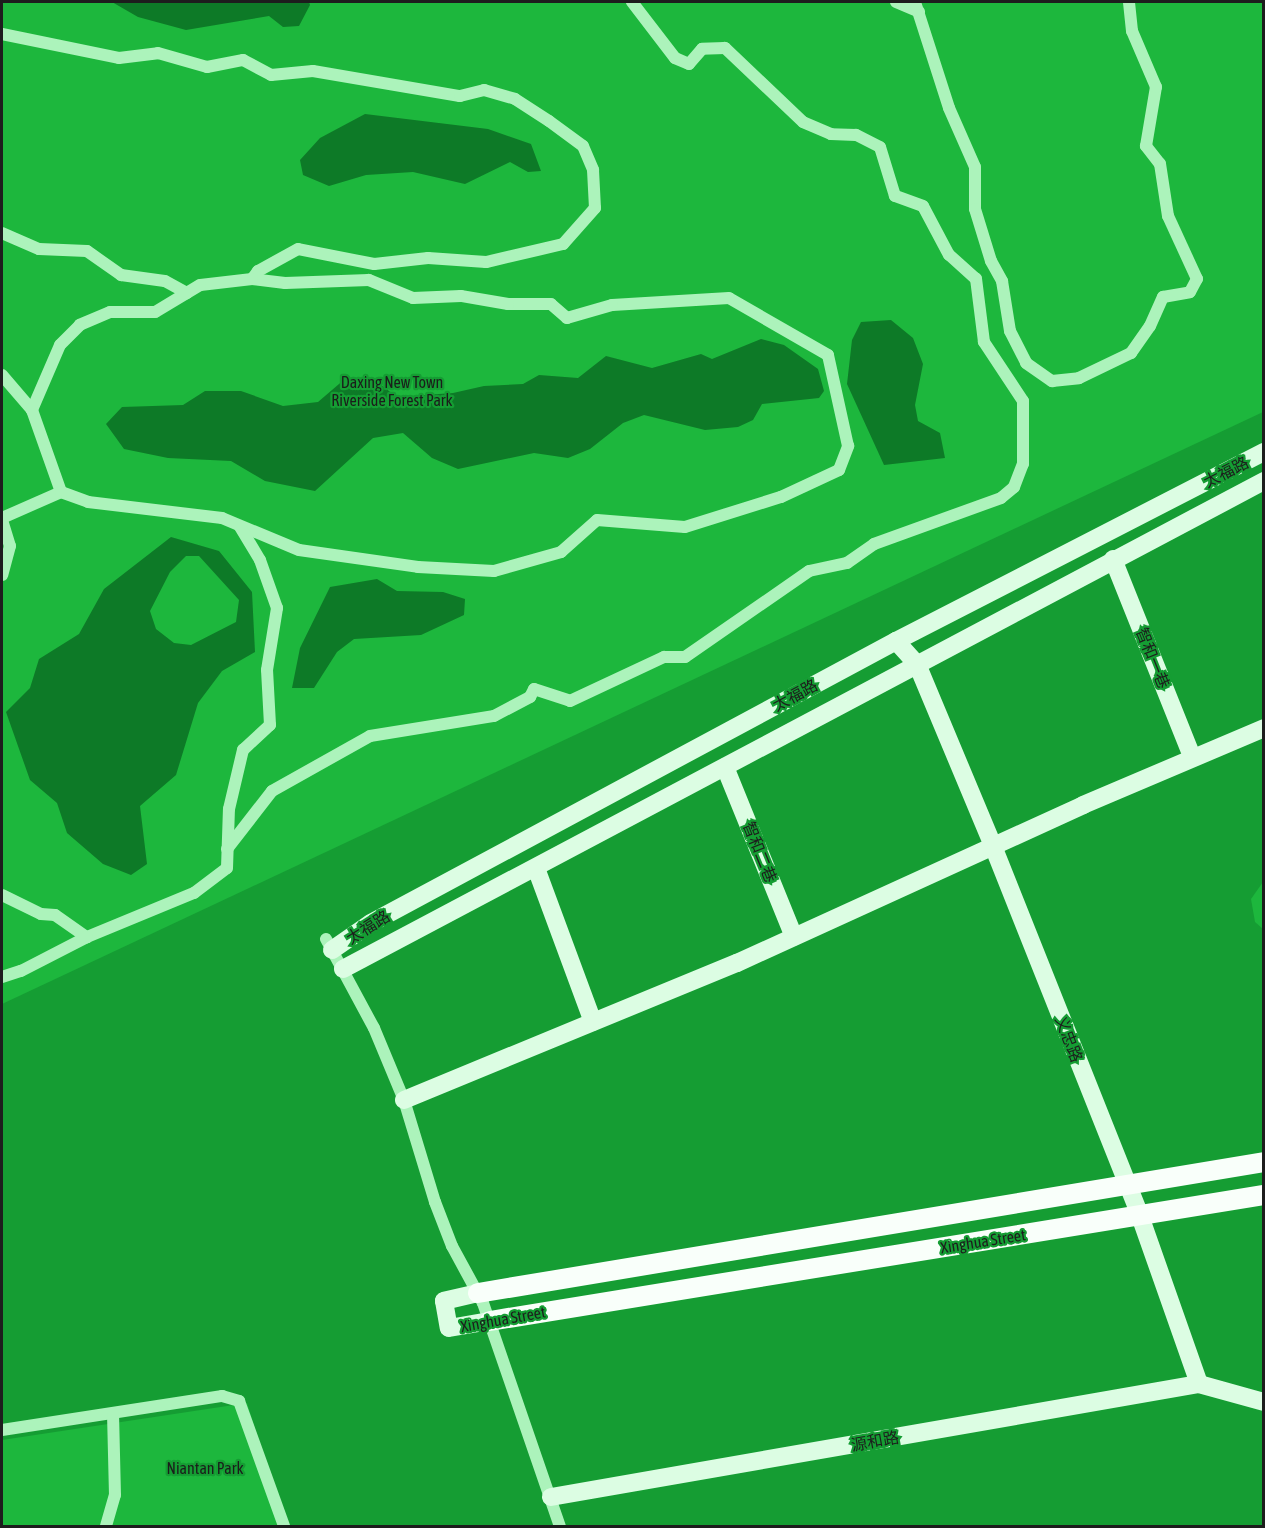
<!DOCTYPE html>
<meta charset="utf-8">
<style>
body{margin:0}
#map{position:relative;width:1265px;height:1528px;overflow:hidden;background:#159d33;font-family:"Asap Condensed","Noto Sans SC",sans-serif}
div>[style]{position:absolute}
.green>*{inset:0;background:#1db73d}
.water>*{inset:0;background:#0d7a27}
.street>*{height:12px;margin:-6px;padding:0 6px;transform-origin:6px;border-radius:6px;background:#acf3bb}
.secondary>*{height:18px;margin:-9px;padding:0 9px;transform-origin:9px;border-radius:9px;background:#dcfde3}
.primary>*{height:20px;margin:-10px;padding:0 10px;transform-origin:10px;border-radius:10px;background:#f9fffa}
span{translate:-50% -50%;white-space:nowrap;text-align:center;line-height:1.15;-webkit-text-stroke:4.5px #159d33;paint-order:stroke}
.park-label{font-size:16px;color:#1b1d1b}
.street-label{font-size:16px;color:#1d1d1d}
.frame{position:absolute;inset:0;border:3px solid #1d1d1d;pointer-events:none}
</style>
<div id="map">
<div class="green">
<i style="clip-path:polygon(2px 2px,1263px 2px,1263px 412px,2px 1004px)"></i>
<i style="clip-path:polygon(1263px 882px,1263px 929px,1255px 922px,1251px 899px)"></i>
<i style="clip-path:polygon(247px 1403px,286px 1526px,2px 1526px,2px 1440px)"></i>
</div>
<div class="water">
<i style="clip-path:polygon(112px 2px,309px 2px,310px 5px,299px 26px,283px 27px,269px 16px,186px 30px,138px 17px)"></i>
<i style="clip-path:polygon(365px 114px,488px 129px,531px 144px,541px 171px,528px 172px,510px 162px,465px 184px,413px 172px,366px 175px,329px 186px,303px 175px,300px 160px,320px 138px)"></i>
<i style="clip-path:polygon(891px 320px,913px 338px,923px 364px,915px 405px,918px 421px,940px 433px,945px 458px,884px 465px,847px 384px,852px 340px,861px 322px)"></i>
<i style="clip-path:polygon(761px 339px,784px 345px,818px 369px,824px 391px,819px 398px,762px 404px,753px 420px,738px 427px,705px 430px,644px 415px,623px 423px,590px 449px,568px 458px,534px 453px,458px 469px,432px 458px,403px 433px,373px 438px,315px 491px,265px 481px,231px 461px,168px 458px,124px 449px,106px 424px,122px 407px,183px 405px,205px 391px,241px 391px,283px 406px,318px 402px,346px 378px,377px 382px,397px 397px,453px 393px,484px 386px,523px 384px,539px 375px,578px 378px,606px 356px,652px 368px,701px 354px,712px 359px)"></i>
<i style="clip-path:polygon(evenodd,171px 537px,219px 551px,252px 592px,255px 652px,222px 671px,198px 703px,176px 775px,140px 806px,147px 864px,131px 875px,103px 864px,67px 833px,57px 803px,30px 780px,6px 712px,30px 688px,39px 659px,79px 634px,104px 589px,171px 537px,186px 556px,199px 556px,239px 600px,236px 622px,191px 645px,174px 643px,156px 629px,150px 611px,170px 572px,186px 556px)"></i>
<i style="clip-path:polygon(377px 579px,397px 591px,443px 592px,465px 599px,464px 615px,421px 635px,354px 639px,337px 652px,314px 688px,292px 688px,300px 648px,330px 587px)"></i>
</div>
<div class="street">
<i style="left:896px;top:2px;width:25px;rotate:23deg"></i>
<i style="left:915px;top:2px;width:111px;rotate:72.2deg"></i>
<i style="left:949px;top:108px;width:64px;rotate:66.2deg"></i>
<i style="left:975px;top:167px;width:42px;rotate:90deg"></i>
<i style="left:975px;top:209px;width:54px;rotate:72.9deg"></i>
<i style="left:991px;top:261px;width:23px;rotate:61deg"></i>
<i style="left:1002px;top:281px;width:51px;rotate:80.9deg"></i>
<i style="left:1010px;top:331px;width:36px;rotate:63deg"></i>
<i style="left:1026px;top:363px;width:32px;rotate:35deg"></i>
<i style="left:1052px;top:381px;width:27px;rotate:-6deg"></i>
<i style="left:1079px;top:378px;width:58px;rotate:-25.7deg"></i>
<i style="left:1131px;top:353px;width:33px;rotate:-55deg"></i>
<i style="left:1150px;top:326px;width:32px;rotate:-66deg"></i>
<i style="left:1163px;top:297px;width:27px;rotate:-10deg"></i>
<i style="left:1190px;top:292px;width:15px;rotate:-62deg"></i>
<i style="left:1197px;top:279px;width:69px;rotate:-114.7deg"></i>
<i style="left:1168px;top:216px;width:53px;rotate:-98.7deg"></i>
<i style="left:1160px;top:164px;width:23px;rotate:-128deg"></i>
<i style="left:1146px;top:146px;width:60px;rotate:-80.4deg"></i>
<i style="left:1156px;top:87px;width:61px;rotate:-113.2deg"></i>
<i style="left:1132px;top:31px;width:29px;rotate:-96deg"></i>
<i style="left:2px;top:34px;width:119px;rotate:11.6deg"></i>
<i style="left:119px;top:58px;width:39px;rotate:-7deg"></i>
<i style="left:158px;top:53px;width:51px;rotate:15.9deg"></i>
<i style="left:207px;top:67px;width:37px;rotate:-11deg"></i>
<i style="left:243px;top:60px;width:32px;rotate:28deg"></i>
<i style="left:271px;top:75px;width:42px;rotate:-5.4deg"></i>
<i style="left:313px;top:71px;width:149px;rotate:9.7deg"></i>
<i style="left:460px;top:96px;width:25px;rotate:-14deg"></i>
<i style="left:484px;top:90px;width:32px;rotate:16deg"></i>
<i style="left:515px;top:99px;width:40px;rotate:32.9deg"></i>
<i style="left:549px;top:121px;width:42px;rotate:36.3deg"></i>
<i style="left:583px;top:146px;width:26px;rotate:67deg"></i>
<i style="left:593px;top:170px;width:38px;rotate:87deg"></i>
<i style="left:595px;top:208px;width:48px;rotate:131.6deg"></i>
<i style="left:563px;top:244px;width:79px;rotate:166.8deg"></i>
<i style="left:486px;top:262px;width:58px;rotate:-176.1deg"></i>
<i style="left:428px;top:258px;width:54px;rotate:173.7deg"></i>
<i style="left:374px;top:264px;width:77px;rotate:-168.8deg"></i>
<i style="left:298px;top:249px;width:46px;rotate:151.2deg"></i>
<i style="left:258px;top:271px;width:10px;rotate:127deg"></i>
<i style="left:2px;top:233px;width:40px;rotate:23.4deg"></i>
<i style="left:39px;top:249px;width:48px;rotate:2.4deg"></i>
<i style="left:87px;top:251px;width:42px;rotate:35.2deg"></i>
<i style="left:121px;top:275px;width:44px;rotate:7.8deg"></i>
<i style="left:165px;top:281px;width:25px;rotate:29deg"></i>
<i style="left:2px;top:375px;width:46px;rotate:49.4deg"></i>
<i style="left:32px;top:410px;width:87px;rotate:70.5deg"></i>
<i style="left:2px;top:518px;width:64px;rotate:-23.8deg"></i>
<i style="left:61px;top:492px;width:29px;rotate:20deg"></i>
<i style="left:88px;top:502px;width:135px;rotate:6.8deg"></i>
<i style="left:222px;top:518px;width:83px;rotate:22.6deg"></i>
<i style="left:299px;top:550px;width:120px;rotate:8.1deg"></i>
<i style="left:418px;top:567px;width:76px;rotate:3deg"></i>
<i style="left:494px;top:571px;width:70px;rotate:-15.8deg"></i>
<i style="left:561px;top:552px;width:48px;rotate:-41.6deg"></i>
<i style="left:597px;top:520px;width:88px;rotate:4.5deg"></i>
<i style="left:685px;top:527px;width:101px;rotate:-17.4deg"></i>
<i style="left:781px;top:497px;width:64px;rotate:-25deg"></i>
<i style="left:839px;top:470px;width:26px;rotate:-69deg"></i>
<i style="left:848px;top:446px;width:93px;rotate:-102.4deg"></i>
<i style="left:828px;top:355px;width:114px;rotate:-150.1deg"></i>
<i style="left:729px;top:298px;width:117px;rotate:176.6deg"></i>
<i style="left:612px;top:305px;width:47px;rotate:163.9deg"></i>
<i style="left:567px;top:318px;width:21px;rotate:-139deg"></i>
<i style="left:551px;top:304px;width:43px;rotate:180deg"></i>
<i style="left:508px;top:304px;width:48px;rotate:-170.3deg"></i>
<i style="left:461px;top:296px;width:48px;rotate:177.6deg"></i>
<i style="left:413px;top:298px;width:48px;rotate:-157.8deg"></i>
<i style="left:369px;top:280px;width:84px;rotate:178deg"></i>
<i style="left:285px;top:283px;width:33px;rotate:-173deg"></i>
<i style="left:252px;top:279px;width:52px;rotate:173.4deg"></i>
<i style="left:200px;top:285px;width:52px;rotate:149deg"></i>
<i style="left:155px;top:312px;width:45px;rotate:180deg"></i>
<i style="left:110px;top:312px;width:33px;rotate:157deg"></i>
<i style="left:80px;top:325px;width:28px;rotate:135deg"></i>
<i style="left:60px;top:345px;width:71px;rotate:113.3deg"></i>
<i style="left:2px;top:520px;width:27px;rotate:73deg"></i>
<i style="left:10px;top:546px;width:30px;rotate:105deg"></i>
<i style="left:227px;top:849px;width:73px;rotate:-52.2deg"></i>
<i style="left:272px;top:791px;width:112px;rotate:-29.3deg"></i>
<i style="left:370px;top:736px;width:126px;rotate:-9.2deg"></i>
<i style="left:494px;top:716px;width:41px;rotate:-27.8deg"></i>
<i style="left:530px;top:697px;width:9px;rotate:-63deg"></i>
<i style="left:534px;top:689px;width:38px;rotate:18deg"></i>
<i style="left:570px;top:701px;width:104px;rotate:-25.1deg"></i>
<i style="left:664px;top:657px;width:21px"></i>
<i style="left:685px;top:657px;width:151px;rotate:-34.7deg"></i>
<i style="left:809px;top:571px;width:39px;rotate:-12deg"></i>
<i style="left:847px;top:563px;width:33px;rotate:-35deg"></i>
<i style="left:874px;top:544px;width:135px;rotate:-19.9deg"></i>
<i style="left:1001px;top:498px;width:17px;rotate:-40deg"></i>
<i style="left:1014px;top:487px;width:25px;rotate:-69deg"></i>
<i style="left:1023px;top:464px;width:63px;rotate:-90deg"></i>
<i style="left:1023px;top:401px;width:71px;rotate:-123.5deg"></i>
<i style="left:984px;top:342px;width:64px;rotate:-97.2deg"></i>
<i style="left:976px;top:279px;width:36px;rotate:-138deg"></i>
<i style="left:949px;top:255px;width:55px;rotate:-118deg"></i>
<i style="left:923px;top:206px;width:30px;rotate:-160deg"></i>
<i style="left:895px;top:196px;width:51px;rotate:-107deg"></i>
<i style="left:880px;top:147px;width:27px;rotate:-153deg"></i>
<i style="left:856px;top:135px;width:25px;rotate:-178deg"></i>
<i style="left:831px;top:134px;width:30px;rotate:-157deg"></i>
<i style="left:803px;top:122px;width:108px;rotate:-136.5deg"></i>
<i style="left:725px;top:48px;width:23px;rotate:178deg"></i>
<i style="left:702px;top:49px;width:20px;rotate:131deg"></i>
<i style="left:689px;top:64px;width:15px;rotate:-157deg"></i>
<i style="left:675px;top:58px;width:71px;rotate:-127.5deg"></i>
<i style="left:2px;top:895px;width:43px;rotate:26deg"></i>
<i style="left:41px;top:914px;width:14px;rotate:4deg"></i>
<i style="left:55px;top:915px;width:39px;rotate:35deg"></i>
<i style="left:87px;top:937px;width:116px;rotate:-22.4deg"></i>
<i style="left:194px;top:893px;width:41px;rotate:-37.1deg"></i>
<i style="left:227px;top:868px;width:59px;rotate:-88.1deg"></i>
<i style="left:229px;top:809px;width:61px;rotate:-76.7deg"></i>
<i style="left:243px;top:750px;width:37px;rotate:-43deg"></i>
<i style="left:270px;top:725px;width:55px;rotate:-93.1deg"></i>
<i style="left:267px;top:670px;width:63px;rotate:-80.8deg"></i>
<i style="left:277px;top:608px;width:51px;rotate:-109.5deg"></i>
<i style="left:260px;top:560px;width:39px;rotate:-121deg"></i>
<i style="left:326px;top:939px;width:101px;rotate:61.7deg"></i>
<i style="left:374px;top:1028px;width:78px;rotate:67.4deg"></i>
<i style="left:404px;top:1100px;width:107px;rotate:73.1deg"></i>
<i style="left:435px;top:1202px;width:47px;rotate:68.9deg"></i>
<i style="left:452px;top:1246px;width:65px;rotate:61.5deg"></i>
<i style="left:483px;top:1303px;width:236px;rotate:71deg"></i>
<i style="left:2px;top:977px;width:20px;rotate:-18deg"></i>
<i style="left:21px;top:971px;width:74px;rotate:-27.3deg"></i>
<i style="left:2px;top:1430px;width:223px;rotate:-8.8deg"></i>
<i style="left:222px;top:1396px;width:18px;rotate:16deg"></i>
<i style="left:239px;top:1401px;width:133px;rotate:70.2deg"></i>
<i style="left:106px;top:1526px;width:32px;rotate:-74deg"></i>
<i style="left:115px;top:1495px;width:81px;rotate:-91.4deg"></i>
</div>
<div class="secondary">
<i style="left:1113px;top:559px;width:213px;rotate:68.2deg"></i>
<i style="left:896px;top:641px;width:31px;rotate:48deg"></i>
<i style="left:917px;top:664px;width:197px;rotate:67.3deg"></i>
<i style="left:993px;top:846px;width:398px;rotate:68.3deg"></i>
<i style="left:1140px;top:1216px;width:178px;rotate:70.6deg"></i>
<i style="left:1199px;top:1384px;width:67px;rotate:15.5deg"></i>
<i style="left:725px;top:767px;width:183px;rotate:67.9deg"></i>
<i style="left:536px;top:868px;width:164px;rotate:69.7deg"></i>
<i style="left:332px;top:950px;width:47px;rotate:-34.7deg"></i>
<i style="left:371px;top:923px;width:596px;rotate:-28.24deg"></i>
<i style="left:896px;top:641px;width:414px;rotate:-27.2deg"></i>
<i style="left:343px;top:969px;width:1042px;rotate:-27.92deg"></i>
<i style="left:404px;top:1100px;width:360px;rotate:-22.4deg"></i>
<i style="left:737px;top:963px;width:380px;rotate:-24.5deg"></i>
<i style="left:1083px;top:805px;width:197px;rotate:-23deg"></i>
<i style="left:478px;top:1293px;width:35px;rotate:167deg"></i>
<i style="left:444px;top:1301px;width:27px;rotate:80deg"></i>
<i style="left:449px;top:1328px;width:42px;rotate:-9.7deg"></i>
<i style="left:551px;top:1497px;width:658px;rotate:-9.89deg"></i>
</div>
<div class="primary">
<i style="left:478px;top:1293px;width:797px;rotate:-9.46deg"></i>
<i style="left:490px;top:1321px;width:784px;rotate:-9.25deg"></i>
</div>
<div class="park-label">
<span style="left:392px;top:391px">Daxing New Town<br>Riverside Forest Park</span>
<span style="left:205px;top:1468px">Niantan Park</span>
</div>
<div class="street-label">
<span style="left:1226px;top:472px;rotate:-27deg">太福路</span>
<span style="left:1153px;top:658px;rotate:68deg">智和一巷</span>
<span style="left:795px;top:695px;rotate:-28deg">太福路</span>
<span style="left:760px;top:852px;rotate:68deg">智和二巷</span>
<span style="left:368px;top:927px;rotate:-32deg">太福路</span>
<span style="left:1069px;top:1039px;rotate:69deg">义忠路</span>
<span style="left:983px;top:1241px;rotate:-9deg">Xinghua Street</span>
<span style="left:503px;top:1319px;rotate:-10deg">Xinghua Street</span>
<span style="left:875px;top:1441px;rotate:-10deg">源和路</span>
</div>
<div class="frame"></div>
</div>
